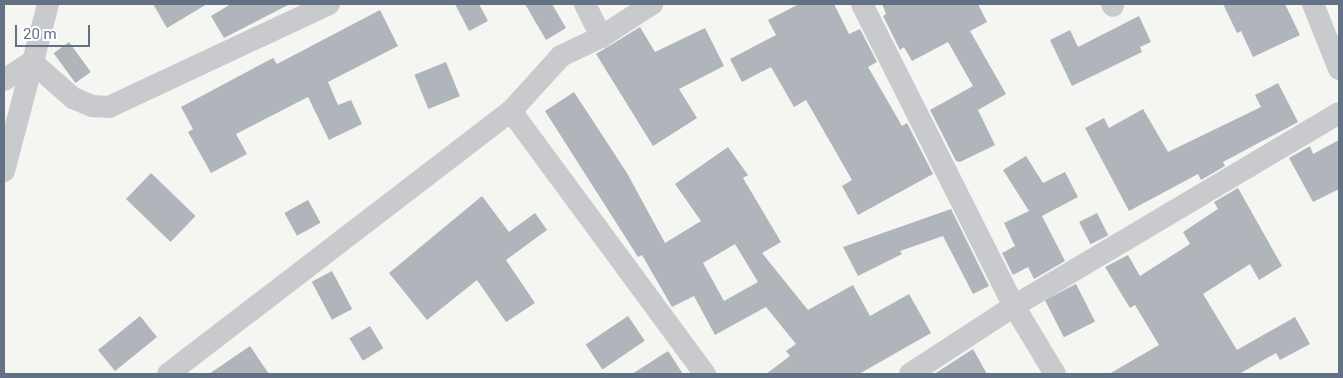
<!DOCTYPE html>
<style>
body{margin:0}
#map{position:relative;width:1343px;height:378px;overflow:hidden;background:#f5f6f1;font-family:Roboto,sans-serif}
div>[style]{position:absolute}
.building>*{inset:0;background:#b0b5bc;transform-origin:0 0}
.street>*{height:22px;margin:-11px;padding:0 11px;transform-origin:11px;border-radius:11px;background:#c8cace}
span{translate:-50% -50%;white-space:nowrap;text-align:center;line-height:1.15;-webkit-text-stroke:5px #fff;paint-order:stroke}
.frame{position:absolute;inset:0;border:5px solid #637185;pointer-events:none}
.scale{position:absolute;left:15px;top:25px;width:75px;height:22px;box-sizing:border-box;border:2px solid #637185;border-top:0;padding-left:6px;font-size:15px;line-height:18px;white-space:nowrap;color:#637185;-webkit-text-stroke:4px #fff;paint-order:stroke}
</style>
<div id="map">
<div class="building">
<i style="clip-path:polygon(153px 4px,207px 4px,167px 28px)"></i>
<i style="clip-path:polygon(231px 4px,290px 4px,224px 38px,211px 16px)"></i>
<i style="clip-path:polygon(455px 4px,479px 4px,488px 21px,469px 31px)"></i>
<i style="clip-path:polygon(525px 4px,552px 4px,566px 28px,546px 40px)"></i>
<i style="clip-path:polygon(799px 4px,834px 4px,849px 34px,860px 29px,877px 62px,868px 67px,902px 126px,907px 123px,933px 174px,858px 215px,842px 186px,852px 180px,806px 100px,794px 107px,771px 67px,742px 82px,730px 59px,776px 35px,768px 20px)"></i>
<i style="clip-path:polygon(882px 4px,978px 4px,987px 22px,970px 31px,1006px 94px,978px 110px,995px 145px,960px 162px,956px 161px,930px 110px,973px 86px,948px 42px,912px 61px,904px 47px,900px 50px,883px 16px,886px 14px)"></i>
<i style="clip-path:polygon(1223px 4px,1285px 4px,1300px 35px,1253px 57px,1241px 31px,1237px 33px)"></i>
<i style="clip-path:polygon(380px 10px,398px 46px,328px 82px,338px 105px,351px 100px,362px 124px,329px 140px,308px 97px,236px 134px,247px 154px,211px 173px,188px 132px,193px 129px,181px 107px,273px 58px,277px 64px)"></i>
<i style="clip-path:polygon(1139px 16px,1151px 42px,1140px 47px,1142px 52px,1072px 86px,1050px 40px,1070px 30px,1078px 47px)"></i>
<i style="clip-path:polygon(640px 27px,655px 52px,705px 28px,724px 66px,679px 89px,697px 118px,653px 146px,596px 54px)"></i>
<i style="left:69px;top:42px;width:37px;height:19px;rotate:54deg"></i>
<i style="left:446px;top:62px;width:37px;height:34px;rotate:68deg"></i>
<i style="clip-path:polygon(1278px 83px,1298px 122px,1223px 162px,1225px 166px,1201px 180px,1198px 174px,1129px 211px,1085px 128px,1104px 118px,1109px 128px,1143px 109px,1168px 152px,1261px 107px,1255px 95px)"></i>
<i style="clip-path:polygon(evenodd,574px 92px,627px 173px,665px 243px,701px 221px,675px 184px,728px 147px,748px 175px,743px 178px,781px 242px,762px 253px,808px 310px,853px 285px,870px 316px,909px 294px,931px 333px,859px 374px,766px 374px,790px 356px,786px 351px,796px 344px,766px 307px,715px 335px,694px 296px,672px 307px,642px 255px,638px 257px,545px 111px,574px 92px,735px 244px,758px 282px,724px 301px,703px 263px,735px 244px)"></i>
<i style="clip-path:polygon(1339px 140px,1339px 189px,1313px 202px,1289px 158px,1310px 146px,1313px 154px)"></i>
<i style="clip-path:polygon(1026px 156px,1043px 183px,1065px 172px,1078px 197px,1042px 216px,1065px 261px,1034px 279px,1028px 267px,1013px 275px,1002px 253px,1015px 246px,1004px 223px,1029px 211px,1003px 170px)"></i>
<i style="left:151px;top:173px;width:62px;height:36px;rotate:44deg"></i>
<i style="clip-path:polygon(1238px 188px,1282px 266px,1259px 280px,1250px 264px,1203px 294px,1237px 350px,1295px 317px,1310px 344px,1280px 360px,1276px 353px,1239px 374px,1109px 374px,1159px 345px,1135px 305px,1130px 308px,1105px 267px,1128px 255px,1140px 276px,1190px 244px,1183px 232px,1218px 209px,1214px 202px)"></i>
<i style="clip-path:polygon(482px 196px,509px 232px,535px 213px,547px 230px,506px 260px,535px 303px,506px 322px,477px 280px,427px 320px,389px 273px)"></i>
<i style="left:308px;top:200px;width:26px;height:27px;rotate:61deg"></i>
<i style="clip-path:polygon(951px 209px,989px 286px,973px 294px,943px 236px,900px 251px,902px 254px,858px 276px,843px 247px)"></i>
<i style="left:1097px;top:213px;width:25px;height:20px;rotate:63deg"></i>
<i style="left:332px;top:271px;width:43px;height:23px;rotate:62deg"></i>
<i style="left:1076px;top:284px;width:42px;height:35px;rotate:63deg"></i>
<i style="left:140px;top:316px;width:27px;height:54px;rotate:51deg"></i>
<i style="left:628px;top:316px;width:30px;height:51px;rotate:56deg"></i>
<i style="left:370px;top:326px;width:26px;height:24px;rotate:59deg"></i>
<i style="clip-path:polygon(250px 346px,269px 374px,209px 374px)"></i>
<i style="clip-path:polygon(973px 349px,987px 374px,934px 374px)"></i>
<i style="clip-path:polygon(668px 351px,683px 374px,632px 374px)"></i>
</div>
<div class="street">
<i style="left:585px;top:4px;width:37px;rotate:64deg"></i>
<i style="left:862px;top:4px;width:338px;rotate:63.3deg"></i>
<i style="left:1014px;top:306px;width:79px;rotate:58.9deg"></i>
<i style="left:1112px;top:4px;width:2px;rotate:63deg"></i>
<i style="left:1313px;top:4px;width:70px;rotate:68.2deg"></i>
<i style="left:4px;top:80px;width:33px;rotate:-33deg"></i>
<i style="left:32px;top:62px;width:55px;rotate:41.3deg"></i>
<i style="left:73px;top:98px;width:21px;rotate:23deg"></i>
<i style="left:92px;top:106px;width:17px;rotate:3deg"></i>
<i style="left:109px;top:107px;width:243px;rotate:-25.1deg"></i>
<i style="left:511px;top:111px;width:327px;rotate:53.6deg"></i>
<i style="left:4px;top:171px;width:173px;rotate:-75.2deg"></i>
<i style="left:168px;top:374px;width:432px;rotate:-37.5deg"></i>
<i style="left:511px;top:111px;width:74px;rotate:-47.7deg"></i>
<i style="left:561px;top:56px;width:44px;rotate:-25.4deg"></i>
<i style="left:601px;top:37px;width:61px;rotate:-32.9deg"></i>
<i style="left:910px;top:374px;width:124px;rotate:-33.2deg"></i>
<i style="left:1014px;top:306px;width:378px;rotate:-30.7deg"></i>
</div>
<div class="frame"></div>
<div class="scale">20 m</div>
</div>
